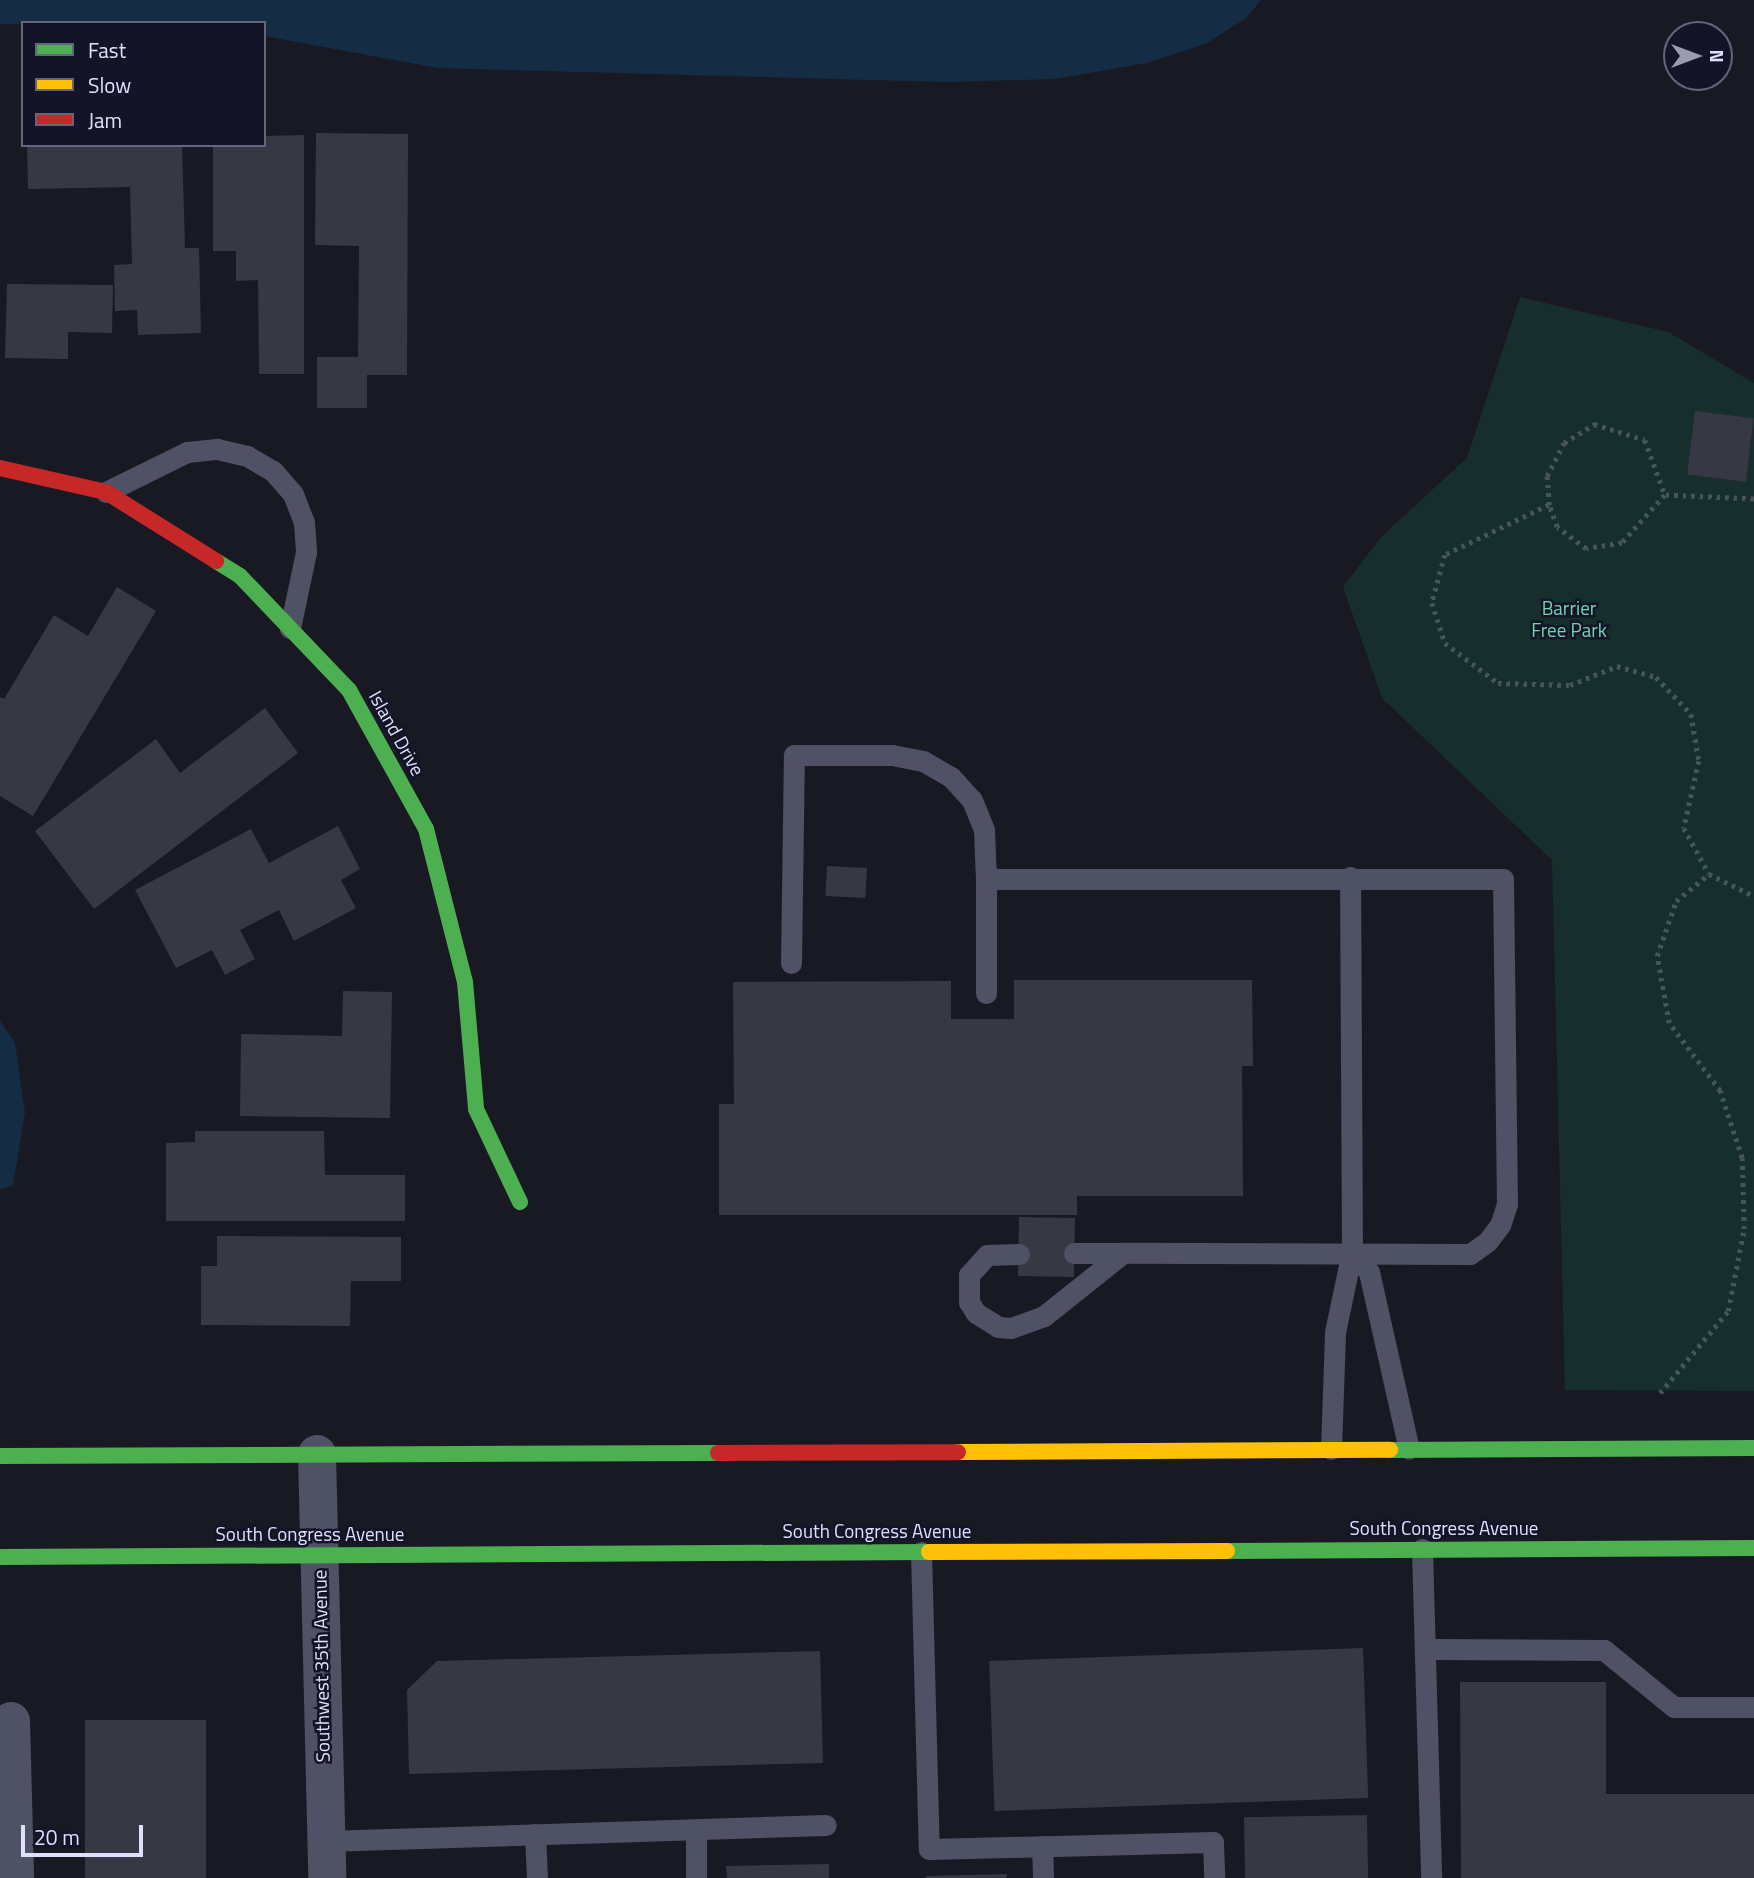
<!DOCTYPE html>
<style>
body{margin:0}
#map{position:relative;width:1754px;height:1878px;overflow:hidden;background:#191924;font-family:"Titillium Web",sans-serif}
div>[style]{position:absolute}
.green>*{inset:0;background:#172f2c}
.water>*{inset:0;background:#142d45}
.building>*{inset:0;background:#383845;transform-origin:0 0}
.path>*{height:4.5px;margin-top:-2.25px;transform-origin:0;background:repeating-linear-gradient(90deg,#48545d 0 3.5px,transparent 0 8.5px)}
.lane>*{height:21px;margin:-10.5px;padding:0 10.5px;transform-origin:10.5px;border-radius:10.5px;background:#4f5164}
.street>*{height:38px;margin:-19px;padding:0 19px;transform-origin:19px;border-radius:19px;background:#4f5164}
.fast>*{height:16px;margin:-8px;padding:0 8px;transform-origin:8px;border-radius:8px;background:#4caf50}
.slow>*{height:16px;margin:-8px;padding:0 8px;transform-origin:8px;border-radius:8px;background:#ffc107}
.jam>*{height:16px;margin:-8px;padding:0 8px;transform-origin:8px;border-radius:8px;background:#c62828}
span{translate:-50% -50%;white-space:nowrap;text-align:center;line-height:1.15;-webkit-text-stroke:5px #141429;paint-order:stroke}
.park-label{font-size:19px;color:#72d5ad}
.street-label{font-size:19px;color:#dfe0fc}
.legend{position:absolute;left:21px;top:21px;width:245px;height:126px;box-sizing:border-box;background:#141429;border:2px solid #65667d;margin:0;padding:9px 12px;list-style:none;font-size:21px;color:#dfe0fc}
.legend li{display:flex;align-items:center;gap:14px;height:35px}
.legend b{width:35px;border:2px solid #65667d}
.north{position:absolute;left:1663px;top:21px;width:70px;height:70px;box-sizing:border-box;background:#141429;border:2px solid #65667d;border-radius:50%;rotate:90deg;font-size:19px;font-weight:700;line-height:28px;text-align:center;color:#dfe0fc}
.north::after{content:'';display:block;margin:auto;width:24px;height:32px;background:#9a9ab0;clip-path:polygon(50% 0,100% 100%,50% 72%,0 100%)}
.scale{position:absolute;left:21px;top:1825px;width:122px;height:32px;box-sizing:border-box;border:4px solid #dfe0fc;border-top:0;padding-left:9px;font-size:21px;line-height:24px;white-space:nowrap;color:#dfe0fc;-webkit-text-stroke:5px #141429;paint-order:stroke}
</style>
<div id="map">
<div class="green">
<i style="clip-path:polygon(1520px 297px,1668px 332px,1754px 383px,1754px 1391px,1565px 1390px,1552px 860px,1382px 698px,1343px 587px,1382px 536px,1467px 458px)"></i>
</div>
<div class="water">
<i style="clip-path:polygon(0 0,1261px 0,1245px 19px,1205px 44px,1147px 63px,1055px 79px,946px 82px,438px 68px,264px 36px,264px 23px,0 24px)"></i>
<i style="clip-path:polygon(0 1021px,15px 1043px,25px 1113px,13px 1185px,0 1190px)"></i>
</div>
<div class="building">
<i style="clip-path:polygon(316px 133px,408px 134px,407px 375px,367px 375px,367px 408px,317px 408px,317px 357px,358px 357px,359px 246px,315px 245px)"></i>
<i style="clip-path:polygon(304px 135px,304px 374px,259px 374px,258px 280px,236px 281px,236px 251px,213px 251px,213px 145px,264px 145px,264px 136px)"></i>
<i style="clip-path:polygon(27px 145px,182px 145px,185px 248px,199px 248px,201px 333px,138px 335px,137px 310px,115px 311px,114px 265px,132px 264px,130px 187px,28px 189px)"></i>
<i style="clip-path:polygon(7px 284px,113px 285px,112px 333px,68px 332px,68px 359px,5px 358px)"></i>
<i style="left:1695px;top:411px;width:59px;height:64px;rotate:7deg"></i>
<i style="clip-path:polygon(117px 587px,156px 611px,33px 816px,0 796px,0 697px,4px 699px,54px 615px,88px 636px)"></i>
<i style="clip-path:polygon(265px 708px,298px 753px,94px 909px,35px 831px,156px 739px,180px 773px)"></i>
<i style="clip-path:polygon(338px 826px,360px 869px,341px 880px,356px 908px,294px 941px,279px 910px,240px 930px,255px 959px,225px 975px,212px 950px,176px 968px,135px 890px,251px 829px,269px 863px)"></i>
<i style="left:827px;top:866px;width:40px;height:30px;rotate:3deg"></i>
<i style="clip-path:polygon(1014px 980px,1252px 980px,1253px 1066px,1242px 1066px,1243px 1196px,1077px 1196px,1077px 1215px,719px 1215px,719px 1104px,734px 1104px,733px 982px,951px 981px,951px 1019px,1014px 1019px)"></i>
<i style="clip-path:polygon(343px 991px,392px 992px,390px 1118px,240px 1116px,241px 1034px,342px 1036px)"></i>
<i style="clip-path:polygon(195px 1131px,324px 1131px,325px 1175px,405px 1175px,405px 1221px,166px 1221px,166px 1143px,195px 1142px)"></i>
<i style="left:1019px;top:1217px;width:56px;height:59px;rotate:1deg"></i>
<i style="clip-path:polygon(217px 1236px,401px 1237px,401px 1281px,351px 1281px,350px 1326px,201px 1325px,201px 1266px,217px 1266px)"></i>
<i style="left:1363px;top:1648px;width:150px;height:374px;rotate:88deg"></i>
<i style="clip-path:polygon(820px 1651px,823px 1763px,409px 1774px,407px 1690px,437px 1661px)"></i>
<i style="clip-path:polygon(1460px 1682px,1606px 1682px,1606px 1794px,1754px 1794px,1754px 1878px,1461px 1878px)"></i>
<i style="left:85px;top:1720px;width:121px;height:158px"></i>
<i style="left:1367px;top:1815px;width:63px;height:123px;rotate:89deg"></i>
<i style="clip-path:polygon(829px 1864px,829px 1878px,727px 1878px,726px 1866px)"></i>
<i style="clip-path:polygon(1007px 1874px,1007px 1878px,926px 1878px,926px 1876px)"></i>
</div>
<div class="path">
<i style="left:1754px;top:499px;width:89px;rotate:-177.4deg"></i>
<i style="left:1665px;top:495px;width:64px;rotate:131.9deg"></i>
<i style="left:1622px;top:543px;width:36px;rotate:171deg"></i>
<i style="left:1586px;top:549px;width:36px;rotate:-143deg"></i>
<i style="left:1557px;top:527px;width:23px;rotate:-110deg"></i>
<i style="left:1549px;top:505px;width:115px;rotate:154.3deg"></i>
<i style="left:1445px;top:555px;width:50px;rotate:105.2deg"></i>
<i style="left:1432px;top:603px;width:42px;rotate:72deg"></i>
<i style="left:1445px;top:643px;width:66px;rotate:37deg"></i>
<i style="left:1498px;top:683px;width:72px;rotate:1.6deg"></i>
<i style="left:1570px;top:685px;width:51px;rotate:-22deg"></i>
<i style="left:1617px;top:666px;width:41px;rotate:15.8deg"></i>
<i style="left:1656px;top:677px;width:51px;rotate:46.6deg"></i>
<i style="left:1691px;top:714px;width:48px;rotate:80.3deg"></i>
<i style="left:1699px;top:761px;width:69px;rotate:102.6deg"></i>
<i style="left:1684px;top:828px;width:52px;rotate:61.5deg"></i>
<i style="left:1709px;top:874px;width:50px;rotate:26.1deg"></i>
<i style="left:1549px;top:505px;width:29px;rotate:-94deg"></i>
<i style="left:1547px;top:476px;width:37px;rotate:-63deg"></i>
<i style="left:1564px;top:443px;width:36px;rotate:-32deg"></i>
<i style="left:1594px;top:424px;width:53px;rotate:17.4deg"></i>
<i style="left:1645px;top:440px;width:59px;rotate:70deg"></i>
<i style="left:1660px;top:1393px;width:107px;rotate:-50.3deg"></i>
<i style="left:1728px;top:1311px;width:84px;rotate:-79deg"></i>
<i style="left:1744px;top:1229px;width:71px;rotate:-91.6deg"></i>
<i style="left:1742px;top:1158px;width:71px;rotate:-108.2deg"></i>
<i style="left:1720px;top:1091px;width:85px;rotate:-126.9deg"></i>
<i style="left:1669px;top:1023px;width:68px;rotate:-100.2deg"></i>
<i style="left:1657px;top:956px;width:58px;rotate:-70.9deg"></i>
<i style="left:1676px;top:901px;width:43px;rotate:-39.3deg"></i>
</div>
<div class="lane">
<i style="left:106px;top:492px;width:90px;rotate:-26.3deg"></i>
<i style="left:187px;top:452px;width:30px;rotate:-6deg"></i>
<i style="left:217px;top:449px;width:31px;rotate:13deg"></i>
<i style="left:247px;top:456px;width:30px;rotate:30deg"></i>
<i style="left:273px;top:471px;width:30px;rotate:49deg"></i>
<i style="left:293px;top:494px;width:30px;rotate:69deg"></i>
<i style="left:304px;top:522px;width:30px;rotate:86deg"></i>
<i style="left:306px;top:552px;width:78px;rotate:101.9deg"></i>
<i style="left:791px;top:963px;width:208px;rotate:-89.2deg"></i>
<i style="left:794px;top:755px;width:98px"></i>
<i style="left:892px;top:755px;width:32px;rotate:11deg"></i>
<i style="left:923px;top:761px;width:32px;rotate:30deg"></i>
<i style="left:951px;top:777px;width:31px;rotate:48deg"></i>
<i style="left:972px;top:800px;width:32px;rotate:68deg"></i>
<i style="left:984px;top:830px;width:49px;rotate:87.7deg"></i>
<i style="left:986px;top:993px;width:114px;rotate:-90deg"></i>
<i style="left:986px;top:879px;width:517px"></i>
<i style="left:1503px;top:879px;width:325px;rotate:89.3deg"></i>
<i style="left:1507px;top:1204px;width:22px;rotate:108deg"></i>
<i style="left:1500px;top:1225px;width:21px;rotate:127deg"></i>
<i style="left:1487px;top:1242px;width:21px;rotate:145deg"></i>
<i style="left:1470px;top:1254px;width:347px;rotate:-179.8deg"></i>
<i style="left:1352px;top:1251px;width:27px;rotate:51deg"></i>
<i style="left:1369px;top:1272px;width:181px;rotate:77.3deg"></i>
<i style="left:1019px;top:1254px;width:32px;rotate:178deg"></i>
<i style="left:987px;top:1255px;width:27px;rotate:132deg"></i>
<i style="left:969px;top:1275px;width:27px;rotate:90deg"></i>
<i style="left:969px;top:1302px;width:13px;rotate:58deg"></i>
<i style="left:976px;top:1313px;width:26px;rotate:32deg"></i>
<i style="left:998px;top:1327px;width:13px;rotate:4deg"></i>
<i style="left:1011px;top:1328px;width:35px;rotate:-20deg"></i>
<i style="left:1044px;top:1316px;width:101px;rotate:-38.6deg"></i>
<i style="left:1123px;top:1253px;width:49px;rotate:180deg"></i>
<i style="left:1331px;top:1449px;width:117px;rotate:-88deg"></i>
<i style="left:1335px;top:1332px;width:83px;rotate:-78.1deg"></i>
<i style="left:1352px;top:1251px;width:374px;rotate:-90.3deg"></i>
<i style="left:1422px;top:1549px;width:329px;rotate:88.4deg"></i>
<i style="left:921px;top:1552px;width:297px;rotate:88.5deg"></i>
<i style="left:929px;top:1849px;width:284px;rotate:-1.4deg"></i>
<i style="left:1213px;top:1842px;width:36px;rotate:88deg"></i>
<i style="left:1425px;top:1649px;width:179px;rotate:0.3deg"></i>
<i style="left:1604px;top:1650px;width:90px;rotate:39.2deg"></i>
<i style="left:1674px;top:1707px;width:80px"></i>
<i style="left:696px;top:1830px;width:48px;rotate:90deg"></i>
<i style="left:535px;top:1834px;width:44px;rotate:87.4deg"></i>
<i style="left:326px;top:1841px;width:500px;rotate:-1.83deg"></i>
<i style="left:1042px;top:1846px;width:32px;rotate:88deg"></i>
</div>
<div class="street">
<i style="left:317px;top:1454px;width:424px;rotate:88.6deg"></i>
<i style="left:11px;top:1721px;width:157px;rotate:88.5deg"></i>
</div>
<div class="fast">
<i style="left:216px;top:561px;width:28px;rotate:32deg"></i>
<i style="left:240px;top:576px;width:158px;rotate:46.3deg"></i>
<i style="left:349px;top:690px;width:159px;rotate:61deg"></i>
<i style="left:426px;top:829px;width:158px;rotate:75.7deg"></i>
<i style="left:465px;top:982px;width:127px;rotate:85deg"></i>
<i style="left:476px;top:1109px;width:103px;rotate:64.7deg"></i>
<i style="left:1390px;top:1450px;width:364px;rotate:-0.3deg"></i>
<i style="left:0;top:1456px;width:718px;rotate:-0.24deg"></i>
<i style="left:1227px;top:1551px;width:527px;rotate:-0.33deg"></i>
<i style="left:0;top:1557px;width:929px;rotate:-0.31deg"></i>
</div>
<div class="slow">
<i style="left:958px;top:1452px;width:432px;rotate:-0.3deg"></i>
<i style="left:929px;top:1552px;width:298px;rotate:-0.2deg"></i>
</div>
<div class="jam">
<i style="left:0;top:468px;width:109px;rotate:12.8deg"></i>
<i style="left:106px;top:492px;width:130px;rotate:32.1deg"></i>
<i style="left:718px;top:1453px;width:240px;rotate:-0.2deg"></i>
</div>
<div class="park-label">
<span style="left:1569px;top:619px">Barrier<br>Free Park</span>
</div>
<div class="street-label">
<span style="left:397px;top:733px;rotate:61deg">Island Drive</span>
<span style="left:1444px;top:1528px">South Congress Avenue</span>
<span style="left:877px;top:1531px">South Congress Avenue</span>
<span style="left:310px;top:1534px">South Congress Avenue</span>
<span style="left:321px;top:1666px;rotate:-91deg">Southwest 35th Avenue</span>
</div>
<ul class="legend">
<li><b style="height:9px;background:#4caf50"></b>Fast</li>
<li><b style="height:9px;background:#ffc107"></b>Slow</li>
<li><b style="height:9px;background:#c62828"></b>Jam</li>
</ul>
<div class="north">N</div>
<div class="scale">20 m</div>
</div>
